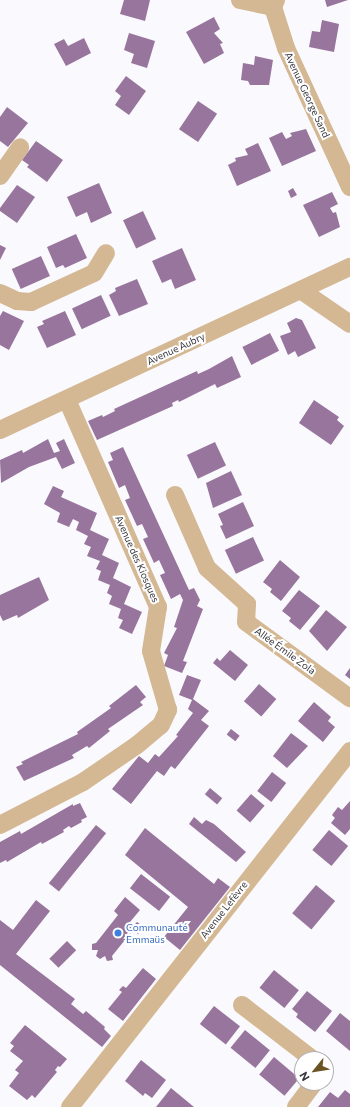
<!DOCTYPE html>
<meta charset="utf-8">
<style>
body{margin:0}
#map{position:relative;width:350px;height:1107px;overflow:hidden;background:#faf9fd;font-family:Commissioner,sans-serif}
div>[style]{position:absolute}
.building>*{inset:0;background:#98759d;transform-origin:0 0}
.street>*{height:18px;margin:-9px;padding:0 9px;transform-origin:9px;border-radius:9px;background:#d4b893}
.dots>*{width:11px;height:11px;translate:-50% -50%;box-sizing:border-box;border:2px solid #fff;border-radius:50%}
span{translate:-50% -50%;white-space:nowrap;text-align:center;line-height:1.15;-webkit-text-stroke:4px #fff;paint-order:stroke}
.street-label{font-size:10px;color:#39373e}
.shop-label{font-size:10px;color:#366cbe}
.left{translate:0 -50%;text-align:left}
.north{position:absolute;left:294px;top:1051px;width:40px;height:40px;box-sizing:border-box;background:#fff;border:1px solid #b0afb2;border-radius:50%;rotate:240deg;font-size:11px;font-weight:700;line-height:16px;text-align:center;color:#39373e}
.north::after{content:'';display:block;margin:auto;width:14px;height:18px;background:#6a5423;clip-path:polygon(50% 0,100% 100%,50% 72%,0 100%)}
</style>
<div id="map">
<div class="building">
<i style="clip-path:polygon(124px 0,150px 0,145px 21px,120px 14px)"></i>
<i style="clip-path:polygon(325px 0,348px 0,327px 7px)"></i>
<i style="clip-path:polygon(214px 17px,220px 29px,214px 33px,223px 43px,220px 44px,224px 53px,204px 64px,186px 32px)"></i>
<i style="clip-path:polygon(322px 20px,339px 24px,334px 52px,309px 47px,312px 31px,320px 32px)"></i>
<i style="clip-path:polygon(129px 33px,155px 41px,147px 68px,131px 63px,134px 54px,124px 50px)"></i>
<i style="clip-path:polygon(84px 38px,91px 53px,66px 66px,54px 44px,64px 39px,68px 46px)"></i>
<i style="clip-path:polygon(255px 56px,273px 60px,269px 85px,250px 85px,248px 81px,241px 80px,243px 63px,254px 65px)"></i>
<i style="clip-path:polygon(126px 76px,146px 91px,129px 115px,115px 105px,121px 96px,115px 91px)"></i>
<i style="left:198px;top:101px;width:23px;height:34px;rotate:34deg"></i>
<i style="clip-path:polygon(7px 107px,28px 123px,8px 147px,0 141px,0 117px)"></i>
<i style="clip-path:polygon(306px 129px,316px 151px,282px 166px,269px 138px,282px 132px,286px 139px,292px 136px,290px 133px)"></i>
<i style="clip-path:polygon(36px 141px,63px 160px,47px 182px,27px 167px,29px 165px,22px 160px)"></i>
<i style="clip-path:polygon(258px 143px,271px 171px,237px 186px,228px 165px,236px 161px,235px 158px,248px 155px,245px 149px)"></i>
<i style="clip-path:polygon(99px 183px,112px 213px,91px 223px,87px 212px,76px 217px,67px 197px)"></i>
<i style="clip-path:polygon(17px 185px,35px 197px,17px 223px,0 211px,0 208px)"></i>
<i style="clip-path:polygon(293px 188px,297px 195px,291px 198px,288px 191px)"></i>
<i style="clip-path:polygon(332px 192px,338px 204px,330px 208px,333px 213px,336px 212px,340px 227px,319px 237px,303px 205px)"></i>
<i style="left:143px;top:211px;width:31px;height:22px;rotate:65deg"></i>
<i style="clip-path:polygon(76px 234px,87px 258px,65px 268px,63px 265px,56px 268px,47px 247px)"></i>
<i style="clip-path:polygon(0 245px,6px 248px,0 260px)"></i>
<i style="clip-path:polygon(182px 248px,196px 280px,175px 289px,171px 279px,162px 283px,152px 261px)"></i>
<i style="left:41px;top:256px;width:22px;height:32px;rotate:66deg"></i>
<i style="clip-path:polygon(137px 279px,148px 304px,119px 316px,109px 295px,116px 291px,115px 288px)"></i>
<i style="left:101px;top:295px;width:23px;height:32px;rotate:65deg"></i>
<i style="clip-path:polygon(3px 311px,24px 321px,9px 350px,0 345px,0 316px)"></i>
<i style="clip-path:polygon(65px 311px,76px 335px,47px 348px,37px 327px,44px 324px,42px 321px)"></i>
<i style="clip-path:polygon(296px 318px,302px 320px,316px 348px,298px 357px,295px 351px,288px 355px,280px 336px,291px 332px,287px 323px)"></i>
<i style="left:270px;top:333px;width:20px;height:31px;rotate:63deg"></i>
<i style="clip-path:polygon(232px 356px,241px 377px,217px 388px,215px 384px,179px 402px,178px 400px,172px 403px,173px 406px,97px 440px,88px 421px,102px 415px,103px 417px,115px 411px,114px 409px,197px 371px,198px 374px,209px 369px)"></i>
<i style="clip-path:polygon(314px 400px,339px 417px,337px 420px,344px 426px,331px 445px,299px 423px)"></i>
<i style="clip-path:polygon(48px 439px,54px 453px,60px 451px,56px 443px,64px 439px,75px 463px,62px 469px,56px 457px,29px 467px,1px 483px,0 460px,22px 450px,23px 453px)"></i>
<i style="left:215px;top:442px;width:26px;height:31px;rotate:65deg"></i>
<i style="clip-path:polygon(123px 447px,189px 590px,194px 588px,200px 600px,197px 606px,203px 609px,183px 661px,187px 662px,182px 673px,164px 666px,168px 655px,164px 653px,177px 628px,174px 627px,183px 600px,180px 594px,171px 599px,160px 575px,165px 573px,159px 560px,154px 563px,143px 539px,148px 537px,142px 524px,137px 526px,125px 500px,130px 498px,125px 485px,119px 488px,108px 462px,113px 460px,110px 453px)"></i>
<i style="clip-path:polygon(231px 471px,242px 495px,213px 508px,206px 483px)"></i>
<i style="clip-path:polygon(53px 486px,64px 491px,61px 497px,97px 513px,90px 530px,109px 539px,102px 555px,119px 563px,113px 578px,131px 587px,124px 604px,142px 612px,132px 634px,119px 628px,123px 620px,118px 618px,121px 609px,109px 604px,112px 596px,107px 593px,110px 585px,98px 580px,101px 571px,96px 569px,100px 561px,87px 556px,91px 547px,84px 544px,88px 536px,76px 530px,79px 522px,73px 519px,69px 527px,57px 522px,60px 513px,44px 504px)"></i>
<i style="clip-path:polygon(243px 502px,254px 526px,226px 539px,220px 526px,223px 525px,218px 514px)"></i>
<i style="left:253px;top:537px;width:26px;height:31px;rotate:65deg"></i>
<i style="clip-path:polygon(280px 560px,300px 577px,281px 601px,270px 592px,272px 589px,263px 582px)"></i>
<i style="clip-path:polygon(39px 577px,49px 600px,18px 618px,17px 615px,3px 621px,0 615px,0 595px)"></i>
<i style="clip-path:polygon(299px 590px,320px 606px,300px 630px,289px 621px,291px 618px,282px 611px)"></i>
<i style="clip-path:polygon(326px 610px,347px 627px,327px 651px,309px 631px)"></i>
<i style="clip-path:polygon(230px 650px,248px 665px,235px 681px,213px 663px,217px 658px,220px 661px)"></i>
<i style="clip-path:polygon(350px 668px,350px 679px,345px 675px)"></i>
<i style="clip-path:polygon(187px 675px,201px 680px,193px 699px,209px 711px,201px 720px,209px 726px,175px 769px,171px 766px,164px 776px,157px 771px,131px 804px,112px 789px,139px 756px,148px 763px,155px 754px,159px 757px,178px 736px,176px 735px,193px 713px,188px 709px,192px 700px,179px 695px)"></i>
<i style="left:259px;top:684px;width:23px;height:23px;rotate:41deg"></i>
<i style="clip-path:polygon(136px 685px,146px 697px,140px 702px,143px 705px,108px 729px,110px 731px,89px 748px,87px 746px,72px 755px,74px 758px,24px 781px,16px 767px,23px 764px,21px 762px,78px 734px,77px 732px,111px 708px,109px 706px)"></i>
<i style="clip-path:polygon(314px 702px,331px 717px,328px 721px,335px 727px,323px 742px,298px 721px)"></i>
<i style="left:231px;top:729px;width:11px;height:7px;rotate:38deg"></i>
<i style="clip-path:polygon(291px 733px,308px 746px,287px 768px,273px 756px)"></i>
<i style="left:272px;top:772px;width:18px;height:24px;rotate:38deg"></i>
<i style="left:210px;top:788px;width:16px;height:8px;rotate:40deg"></i>
<i style="left:251px;top:794px;width:18px;height:22px;rotate:41deg"></i>
<i style="clip-path:polygon(350px 801px,350px 829px,345px 835px,331px 823px,335px 818px,332px 815px,338px 807px,342px 810px)"></i>
<i style="clip-path:polygon(80px 803px,87px 817px,81px 820px,82px 822px,71px 828px,69px 826px,63px 830px,64px 832px,42px 844px,41px 842px,7px 862px,6px 860px,0 863px,0 842px,20px 831px,21px 834px,73px 804px,73px 806px)"></i>
<i style="clip-path:polygon(194px 817px,202px 824px,206px 820px,214px 824px,246px 852px,236px 862px,189px 824px)"></i>
<i style="left:96px;top:825px;width:13px;height:75px;rotate:39deg"></i>
<i style="clip-path:polygon(145px 828px,214px 884px,218px 878px,230px 887px,180px 950px,164px 937px,188px 907px,125px 855px)"></i>
<i style="left:329px;top:830px;width:25px;height:26px;rotate:40deg"></i>
<i style="left:141px;top:874px;width:37px;height:18px;rotate:38deg"></i>
<i style="left:316px;top:885px;width:25px;height:37px;rotate:40deg"></i>
<i style="clip-path:polygon(125px 897px,140px 910px,130px 922px,134px 925px,137px 922px,144px 927px,138px 934px,133px 930px,112px 956px,113px 960px,107px 961px,105px 956px,100px 959px,96px 956px,98px 950px,92px 950px,92px 944px,96px 943px,118px 915px,114px 911px)"></i>
<i style="clip-path:polygon(36px 900px,50px 911px,16px 954px,75px 999px,71px 1004px,83px 1014px,86px 1011px,105px 1027px,104px 1029px,111px 1036px,102px 1047px,0 965px,0 920px,13px 930px)"></i>
<i style="left:67px;top:941px;width:13px;height:25px;rotate:45deg"></i>
<i style="clip-path:polygon(143px 968px,156px 979px,123px 1021px,108px 1009px,122px 992px,119px 990px,123px 986px,126px 988px)"></i>
<i style="left:274px;top:970px;width:32px;height:23px;rotate:39deg"></i>
<i style="clip-path:polygon(307px 991px,332px 1011px,315px 1032px,296px 1017px,298px 1014px,292px 1009px)"></i>
<i style="left:214px;top:1006px;width:33px;height:23px;rotate:38deg"></i>
<i style="clip-path:polygon(340px 1013px,350px 1021px,350px 1051px,326px 1031px)"></i>
<i style="clip-path:polygon(25px 1025px,67px 1059px,60px 1067px,58px 1066px,55px 1070px,57px 1072px,35px 1098px,32px 1095px,27px 1100px,9px 1086px,19px 1073px,15px 1070px,23px 1061px,10px 1051px,14px 1046px,10px 1043px)"></i>
<i style="left:245px;top:1030px;width:32px;height:23px;rotate:39deg"></i>
<i style="left:274px;top:1057px;width:33px;height:23px;rotate:40deg"></i>
<i style="clip-path:polygon(141px 1060px,166px 1080px,152px 1098px,145px 1093px,143px 1096px,125px 1081px)"></i>
<i style="clip-path:polygon(171px 1088px,194px 1107px,156px 1107px)"></i>
<i style="clip-path:polygon(345px 1090px,350px 1094px,350px 1107px,318px 1107px,330px 1092px,338px 1098px)"></i>
</div>
<div class="street">
<i style="left:240px;top:0;width:34px;rotate:12deg"></i>
<i style="left:276px;top:0;width:8px;rotate:113deg"></i>
<i style="left:273px;top:7px;width:43px;rotate:72.4deg"></i>
<i style="left:286px;top:48px;width:153px;rotate:65.3deg"></i>
<i style="left:0;top:176px;width:35px;rotate:-55deg"></i>
<i style="left:302px;top:291px;width:58px;rotate:34.5deg"></i>
<i style="left:0;top:293px;width:19px;rotate:25deg"></i>
<i style="left:17px;top:301px;width:14px;rotate:4deg"></i>
<i style="left:31px;top:302px;width:69px;rotate:-24.7deg"></i>
<i style="left:94px;top:273px;width:23px;rotate:-59deg"></i>
<i style="left:0;top:430px;width:386px;rotate:-25deg"></i>
<i style="left:175px;top:495px;width:80px;rotate:66.3deg"></i>
<i style="left:207px;top:568px;width:54px;rotate:42deg"></i>
<i style="left:247px;top:604px;width:18px;rotate:93deg"></i>
<i style="left:246px;top:622px;width:129px;rotate:36.2deg"></i>
<i style="left:0;top:825px;width:93px;rotate:-27.4deg"></i>
<i style="left:83px;top:782px;width:65px;rotate:-34.4deg"></i>
<i style="left:137px;top:745px;width:31px;rotate:-40deg"></i>
<i style="left:161px;top:725px;width:17px;rotate:-65deg"></i>
<i style="left:168px;top:710px;width:61px;rotate:-106.1deg"></i>
<i style="left:151px;top:651px;width:45px;rotate:-81deg"></i>
<i style="left:158px;top:607px;width:226px;rotate:-113.7deg"></i>
<i style="left:242px;top:1005px;width:88px;rotate:37.6deg"></i>
<i style="left:70px;top:1107px;width:453px;rotate:-51.8deg"></i>
<i style="left:296px;top:1107px;width:30px;rotate:-53deg"></i>
</div>
<div class="dots">
<i style="left:118px;top:933px;background:#3f7fe0"></i>
</div>
<div class="street-label">
<span style="left:307px;top:95px;rotate:65deg">Avenue George Sand</span>
<span style="left:176px;top:349px;rotate:-25deg">Avenue Aubry</span>
<span style="left:137px;top:559px;rotate:66deg">Avenue des Kiosques</span>
<span style="left:285px;top:651px;rotate:36deg">Allée Émile Zola</span>
<span style="left:224px;top:910px;rotate:-52deg">Avenue Lefèvre</span>
</div>
<div class="shop-label">
<span class="left" style="left:126px;top:933px">Communauté<br>Emmaüs</span>
</div>
<div class="north">N</div>
</div>
